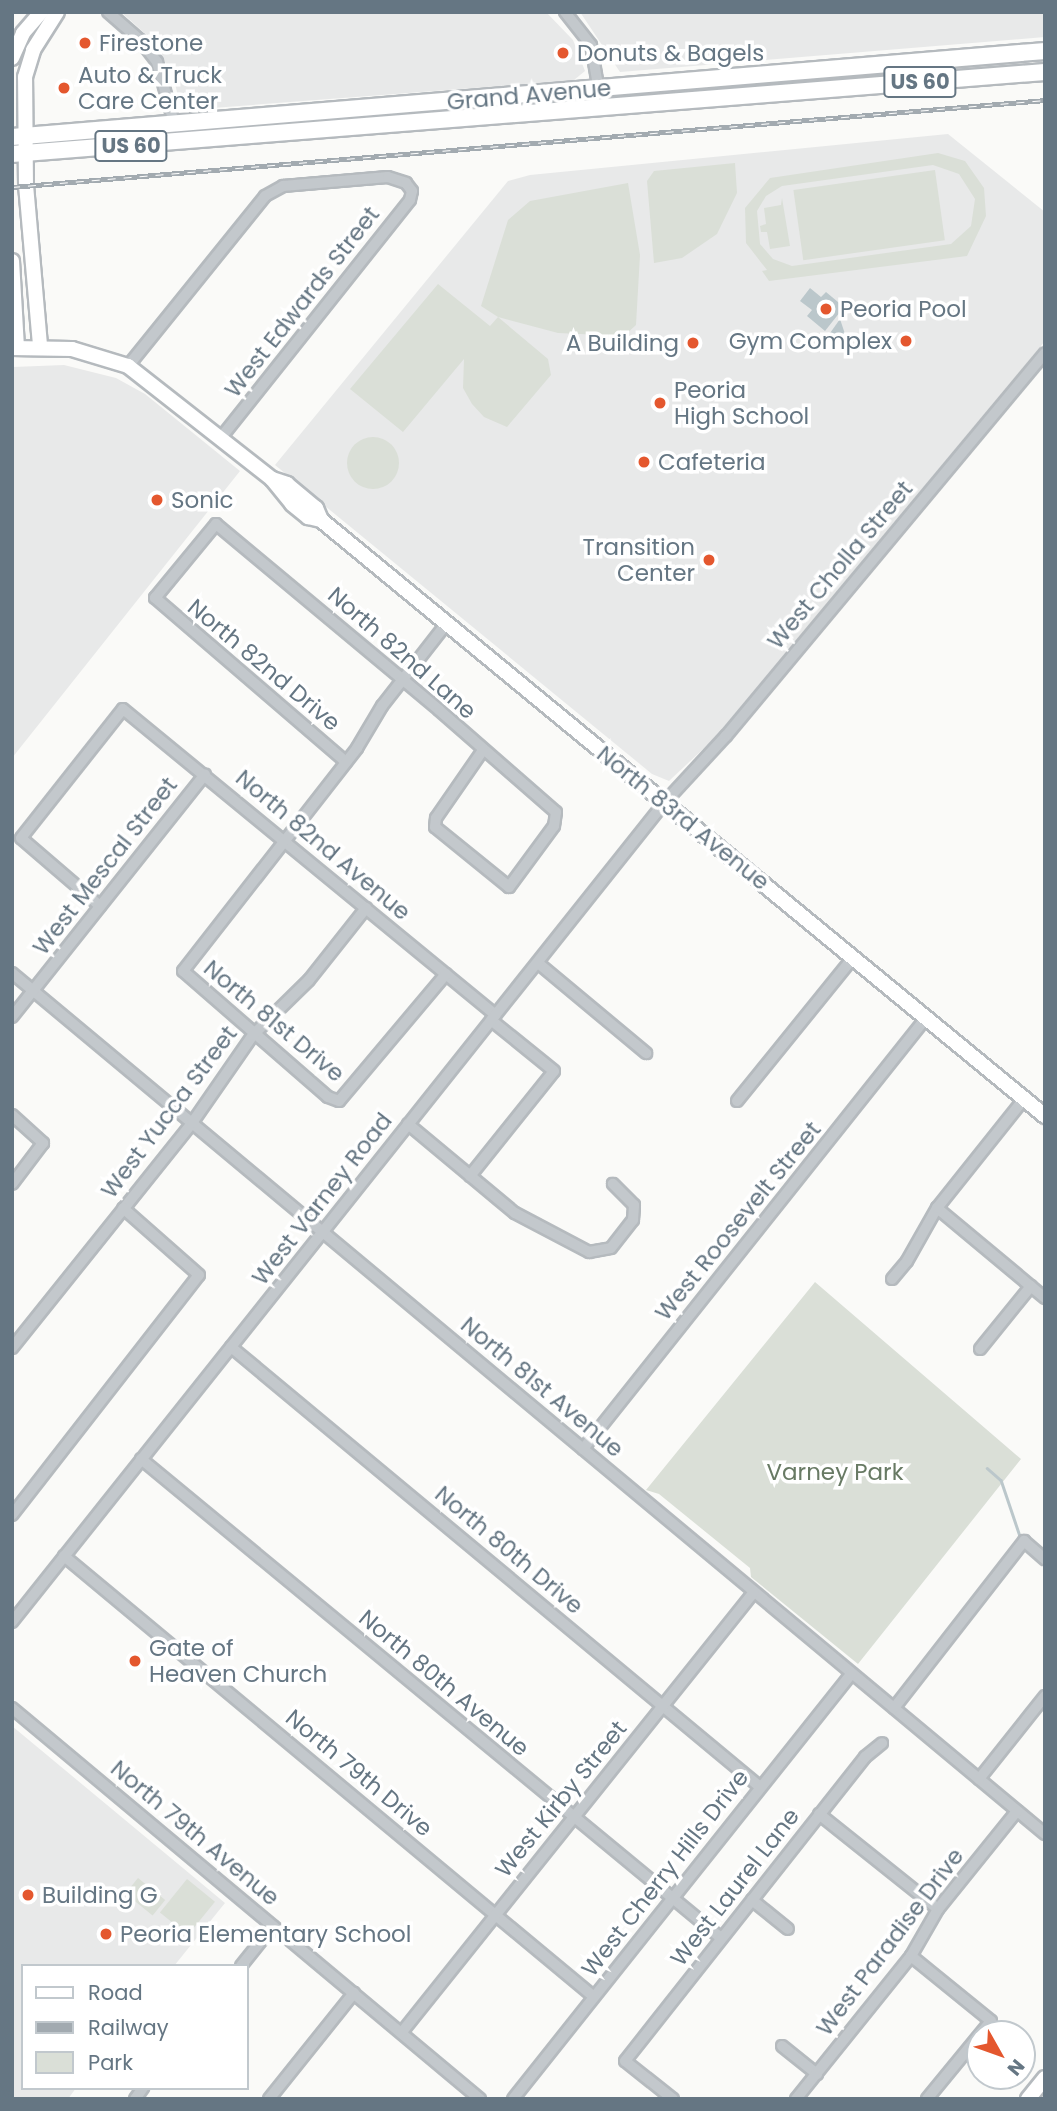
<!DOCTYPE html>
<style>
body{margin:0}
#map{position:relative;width:1057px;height:2111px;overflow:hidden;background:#fafaf8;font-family:Poppins,sans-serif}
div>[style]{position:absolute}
.built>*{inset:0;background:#e8e9e9}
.green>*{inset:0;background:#dadfd7;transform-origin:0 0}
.round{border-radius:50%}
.water>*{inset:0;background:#bbc7cb}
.stream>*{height:2.5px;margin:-1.25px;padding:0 1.25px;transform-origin:1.25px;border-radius:1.25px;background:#bbc7cb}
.roads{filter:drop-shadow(2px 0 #b5babe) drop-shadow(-2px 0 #b5babe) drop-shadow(0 2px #b5babe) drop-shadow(0 -2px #b5babe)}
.minor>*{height:10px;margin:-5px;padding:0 5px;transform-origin:5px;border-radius:5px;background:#c3c8cc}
.major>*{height:14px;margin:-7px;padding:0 7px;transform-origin:7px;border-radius:7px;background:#fff}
.highway>*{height:16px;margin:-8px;padding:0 8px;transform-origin:8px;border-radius:8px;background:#fff}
.rail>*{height:5px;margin-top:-2.5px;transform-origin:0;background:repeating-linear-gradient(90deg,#fff 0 8px,#a2aab0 0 16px);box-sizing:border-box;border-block:2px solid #a2aab0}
.dots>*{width:19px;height:19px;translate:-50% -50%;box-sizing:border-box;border:4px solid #fff;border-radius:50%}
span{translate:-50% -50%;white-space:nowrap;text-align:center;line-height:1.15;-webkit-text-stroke:7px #fff;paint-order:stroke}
.shield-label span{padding:2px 5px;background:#fff;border:2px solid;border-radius:5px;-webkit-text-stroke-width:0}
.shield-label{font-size:21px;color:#657683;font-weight:700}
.poi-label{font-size:23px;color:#657683}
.left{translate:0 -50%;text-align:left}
.right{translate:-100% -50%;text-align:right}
.street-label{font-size:23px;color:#657683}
.park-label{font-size:23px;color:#687a64}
.frame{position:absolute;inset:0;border:14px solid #657683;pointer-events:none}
.legend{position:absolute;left:21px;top:1964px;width:228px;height:126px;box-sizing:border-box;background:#fff;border:2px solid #c1c8cd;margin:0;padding:9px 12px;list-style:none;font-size:21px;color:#657683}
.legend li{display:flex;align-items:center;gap:14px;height:35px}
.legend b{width:35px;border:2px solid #c1c8cd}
.north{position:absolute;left:966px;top:2020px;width:70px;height:70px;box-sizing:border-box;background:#fff;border:2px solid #c1c8cd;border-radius:50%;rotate:130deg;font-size:19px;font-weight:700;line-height:28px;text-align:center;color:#657683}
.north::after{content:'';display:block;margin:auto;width:24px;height:32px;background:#e4572e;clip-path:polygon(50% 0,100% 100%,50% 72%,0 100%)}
</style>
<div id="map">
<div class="built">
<i style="clip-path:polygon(121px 12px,546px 12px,573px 40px,585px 71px,574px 80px,564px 81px,186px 110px,180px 105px,173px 75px,150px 38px)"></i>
<i style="clip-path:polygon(580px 12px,1045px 12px,1045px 37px,620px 72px)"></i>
<i style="clip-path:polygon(948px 134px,1045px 212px,1045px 341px,718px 735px,669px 781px,652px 774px,275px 465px,508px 181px,530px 175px)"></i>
<i style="clip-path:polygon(12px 361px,13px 367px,64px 365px,116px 378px,145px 394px,240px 471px,12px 758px)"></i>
<i style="clip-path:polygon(12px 1726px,225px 1903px,174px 1966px,23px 1966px,23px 2088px,76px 2088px,68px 2099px,12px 2099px)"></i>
</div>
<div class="green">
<i style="clip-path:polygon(evenodd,938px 153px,965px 161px,984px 188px,986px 216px,967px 256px,769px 281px,762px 271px,767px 270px,746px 243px,745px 208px,770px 178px,938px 153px,933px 165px,959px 174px,975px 199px,971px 226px,951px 244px,792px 266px,773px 259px,760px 244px,757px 211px,766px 196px,782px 186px,933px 165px)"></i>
<i style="clip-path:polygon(735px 163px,737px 193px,717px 234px,682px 258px,654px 263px,647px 181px,654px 171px)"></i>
<i style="left:935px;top:170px;width:71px;height:143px;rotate:82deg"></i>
<i style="clip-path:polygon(628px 183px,640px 255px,636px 325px,624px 336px,558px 333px,498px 317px,548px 359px,551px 375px,507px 427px,484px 417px,472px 404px,463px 388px,464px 359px,403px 432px,350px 389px,438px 284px,490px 326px,498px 317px,481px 306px,508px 220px,530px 201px)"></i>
<i style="clip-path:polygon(782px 198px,790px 246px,770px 249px,767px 232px,761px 232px,760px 226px,766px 224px,764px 208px,781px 205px)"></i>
<i class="round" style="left:347px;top:437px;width:52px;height:52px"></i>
<i style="clip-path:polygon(815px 1282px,1021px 1459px,858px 1664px,751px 1577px,750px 1568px,659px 1494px,646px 1490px)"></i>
<i style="left:138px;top:1878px;width:35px;height:20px;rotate:39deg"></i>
<i style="left:187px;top:1879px;width:36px;height:43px;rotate:39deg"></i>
</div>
<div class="water">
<i style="clip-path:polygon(810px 288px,821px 297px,826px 292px,844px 307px,825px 331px,807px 316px,812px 310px,800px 301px)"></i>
<i style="clip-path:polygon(840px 319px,846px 337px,840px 346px,828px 336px)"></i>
</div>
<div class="stream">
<i style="left:987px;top:1468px;width:18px;rotate:41deg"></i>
<i style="left:1001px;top:1480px;width:59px;rotate:71.3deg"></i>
</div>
<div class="roads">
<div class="minor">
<i style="left:108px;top:12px;width:43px;rotate:41.2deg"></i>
<i style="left:140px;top:40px;width:28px;rotate:52deg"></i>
<i style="left:157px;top:62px;width:63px;rotate:74.4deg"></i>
<i style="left:565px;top:12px;width:42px;rotate:51.8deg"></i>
<i style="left:591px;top:45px;width:65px;rotate:80.2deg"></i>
<i style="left:128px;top:366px;width:218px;rotate:-51.1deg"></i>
<i style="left:265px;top:196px;width:21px;rotate:-29deg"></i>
<i style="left:283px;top:186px;width:105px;rotate:-4.9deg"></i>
<i style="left:388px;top:177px;width:19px;rotate:18deg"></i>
<i style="left:406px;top:183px;width:10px;rotate:53deg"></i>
<i style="left:412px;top:191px;width:9px;rotate:103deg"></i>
<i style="left:410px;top:200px;width:304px;rotate:128.5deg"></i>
<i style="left:346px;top:762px;width:252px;rotate:-139.3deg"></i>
<i style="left:155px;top:598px;width:96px;rotate:-50.5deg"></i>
<i style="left:216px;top:524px;width:290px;rotate:39.8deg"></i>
<i style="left:439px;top:710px;width:155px;rotate:41.1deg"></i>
<i style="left:556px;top:812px;width:14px;rotate:98deg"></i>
<i style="left:554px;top:826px;width:76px;rotate:126.4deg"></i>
<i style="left:509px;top:887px;width:95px;rotate:-141deg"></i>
<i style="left:435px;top:827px;width:9px;rotate:-84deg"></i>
<i style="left:436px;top:818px;width:83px;rotate:-55.3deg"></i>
<i style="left:100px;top:906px;width:104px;rotate:-139.3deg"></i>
<i style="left:21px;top:838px;width:164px;rotate:-51.7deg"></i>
<i style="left:123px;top:709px;width:482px;rotate:39.4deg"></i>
<i style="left:538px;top:963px;width:141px;rotate:39.8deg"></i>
<i style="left:12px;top:973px;width:1345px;rotate:39.81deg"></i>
<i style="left:446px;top:974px;width:166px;rotate:130.1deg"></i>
<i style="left:339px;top:1101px;width:12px;rotate:-160deg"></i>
<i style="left:328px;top:1097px;width:192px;rotate:-139deg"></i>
<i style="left:183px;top:971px;width:283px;rotate:-52deg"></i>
<i style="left:357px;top:748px;width:49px;rotate:-59.2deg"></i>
<i style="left:382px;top:706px;width:104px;rotate:-52deg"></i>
<i style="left:12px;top:1017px;width:310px;rotate:-51.5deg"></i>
<i style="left:737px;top:1101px;width:184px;rotate:-51deg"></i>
<i style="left:12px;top:1115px;width:42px;rotate:42.1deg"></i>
<i style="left:43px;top:1143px;width:51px;rotate:127.1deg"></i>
<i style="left:408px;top:1124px;width:139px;rotate:39.8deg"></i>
<i style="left:515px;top:1213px;width:84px;rotate:27.8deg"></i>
<i style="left:589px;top:1252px;width:22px;rotate:-10deg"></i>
<i style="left:611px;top:1248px;width:36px;rotate:-52deg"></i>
<i style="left:633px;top:1220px;width:15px;rotate:-86deg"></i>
<i style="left:634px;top:1205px;width:30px;rotate:-135deg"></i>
<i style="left:470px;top:1176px;width:134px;rotate:-51.3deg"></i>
<i style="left:554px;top:1071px;width:81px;rotate:-141deg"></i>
<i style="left:937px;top:1208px;width:141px;rotate:39.8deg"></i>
<i style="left:892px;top:1279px;width:23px;rotate:-50deg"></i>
<i style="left:907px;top:1261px;width:61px;rotate:-60.5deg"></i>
<i style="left:937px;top:1208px;width:139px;rotate:-51.4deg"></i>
<i style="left:231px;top:1347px;width:688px;rotate:39.75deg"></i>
<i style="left:12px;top:1348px;width:288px;rotate:-51.3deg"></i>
<i style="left:192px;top:1123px;width:107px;rotate:-55.3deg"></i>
<i style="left:253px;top:1035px;width:78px;rotate:-44.5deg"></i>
<i style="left:309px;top:980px;width:92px;rotate:-51.6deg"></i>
<i style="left:980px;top:1349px;width:81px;rotate:-51deg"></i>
<i style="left:583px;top:1449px;width:551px;rotate:-51.49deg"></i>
<i style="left:141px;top:1459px;width:752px;rotate:39.55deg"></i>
<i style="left:12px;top:1515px;width:304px;rotate:-52.1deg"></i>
<i style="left:199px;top:1275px;width:101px;rotate:-138.6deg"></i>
<i style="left:64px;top:1556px;width:689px;rotate:39.76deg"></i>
<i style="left:12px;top:1622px;width:1048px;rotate:-51.47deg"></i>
<i style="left:665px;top:802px;width:90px;rotate:-47.3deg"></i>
<i style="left:726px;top:736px;width:498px;rotate:-50.2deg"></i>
<i style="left:12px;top:1708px;width:610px;rotate:39.88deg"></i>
<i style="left:894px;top:1708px;width:212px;rotate:-52.1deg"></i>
<i style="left:1024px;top:1541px;width:28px;rotate:41deg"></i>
<i style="left:979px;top:1779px;width:106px;rotate:-51.5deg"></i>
<i style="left:819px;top:1814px;width:152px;rotate:38.6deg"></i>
<i style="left:752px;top:1900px;width:46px;rotate:38.9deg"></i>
<i style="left:911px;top:1956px;width:103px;rotate:39.1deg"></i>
<i style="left:991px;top:2021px;width:101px;rotate:129.4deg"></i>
<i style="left:241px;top:1966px;width:51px;rotate:-51.3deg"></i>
<i style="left:402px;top:2032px;width:563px;rotate:-51.34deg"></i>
<i style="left:782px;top:2046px;width:45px;rotate:38.7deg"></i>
<i style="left:135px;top:2099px;width:14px;rotate:-54deg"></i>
<i style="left:269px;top:2099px;width:136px;rotate:-51.3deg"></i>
<i style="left:513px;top:2099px;width:544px;rotate:-51.49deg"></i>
<i style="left:673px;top:2099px;width:61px;rotate:-141.6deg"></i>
<i style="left:625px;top:2061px;width:387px;rotate:-51.7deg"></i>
<i style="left:865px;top:1757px;width:22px;rotate:-39deg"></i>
<i style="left:796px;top:2099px;width:184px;rotate:-51.2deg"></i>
<i style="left:911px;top:1956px;width:54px;rotate:-60.1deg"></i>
<i style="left:938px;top:1909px;width:126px;rotate:-51.1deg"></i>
</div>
<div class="major">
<i style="left:12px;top:58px;width:27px;rotate:-66deg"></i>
<i style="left:23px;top:33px;width:28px;rotate:-49deg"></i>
<i style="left:12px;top:261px;width:87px;rotate:86.7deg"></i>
<i style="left:40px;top:345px;width:160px;rotate:-95deg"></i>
<i style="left:26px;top:186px;width:109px;rotate:-90.5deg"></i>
<i style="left:25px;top:77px;width:28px;rotate:-73deg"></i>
<i style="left:33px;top:50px;width:45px;rotate:-57.7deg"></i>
<i style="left:12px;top:348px;width:60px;rotate:1deg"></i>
<i style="left:72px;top:349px;width:59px;rotate:16.9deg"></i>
<i style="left:128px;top:366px;width:183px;rotate:38.1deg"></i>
<i style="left:272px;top:479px;width:16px;rotate:18deg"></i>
<i style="left:287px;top:484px;width:38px;rotate:40deg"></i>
<i style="left:316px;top:508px;width:13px;rotate:67deg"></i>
<i style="left:272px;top:479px;width:32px;rotate:51deg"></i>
<i style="left:292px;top:504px;width:21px;rotate:39deg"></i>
<i style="left:308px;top:517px;width:13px;rotate:13deg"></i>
<i style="left:321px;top:520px;width:938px;rotate:39.46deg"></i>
<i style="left:1028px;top:2099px;width:27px;rotate:-51deg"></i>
</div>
<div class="highway">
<i style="left:12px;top:137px;width:1037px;rotate:-4.76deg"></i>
<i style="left:12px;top:154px;width:1036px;rotate:-4.54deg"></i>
</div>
</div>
<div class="rail">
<i style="left:12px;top:187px;width:1037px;rotate:-4.81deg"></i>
</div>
<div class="dots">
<i style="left:85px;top:43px;background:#e4572e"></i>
<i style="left:563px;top:53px;background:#e4572e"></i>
<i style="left:64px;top:88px;background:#e4572e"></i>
<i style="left:826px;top:309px;background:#e4572e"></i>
<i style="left:906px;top:341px;background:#e4572e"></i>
<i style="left:693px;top:343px;background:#e4572e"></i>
<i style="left:660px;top:403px;background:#e4572e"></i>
<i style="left:644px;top:462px;background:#e4572e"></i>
<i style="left:157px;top:500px;background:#e4572e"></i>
<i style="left:709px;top:560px;background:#e4572e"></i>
<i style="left:135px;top:1661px;background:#e4572e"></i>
<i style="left:28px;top:1895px;background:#e4572e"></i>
<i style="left:106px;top:1934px;background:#e4572e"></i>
</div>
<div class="shield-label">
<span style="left:920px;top:82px">US 60</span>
<span style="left:131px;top:146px">US 60</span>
</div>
<div class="poi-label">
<span class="left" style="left:99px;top:43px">Firestone</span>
<span class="left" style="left:577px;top:53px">Donuts &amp; Bagels</span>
<span class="left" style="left:78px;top:88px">Auto &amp; Truck<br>Care Center</span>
<span class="left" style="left:840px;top:309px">Peoria Pool</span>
<span class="right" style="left:892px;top:341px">Gym Complex</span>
<span class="right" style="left:679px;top:343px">A Building</span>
<span class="left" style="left:674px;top:403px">Peoria<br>High School</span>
<span class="left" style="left:658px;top:462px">Cafeteria</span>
<span class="left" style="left:171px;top:500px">Sonic</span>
<span class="right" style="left:695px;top:560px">Transition<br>Center</span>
<span class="left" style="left:149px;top:1661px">Gate of<br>Heaven Church</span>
<span class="left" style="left:42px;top:1895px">Building G</span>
<span class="left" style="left:120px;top:1934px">Peoria Elementary School</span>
</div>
<div class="street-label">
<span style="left:529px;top:95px;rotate:-5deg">Grand Avenue</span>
<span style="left:302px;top:302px;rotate:-52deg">West Edwards Street</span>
<span style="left:840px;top:565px;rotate:-50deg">West Cholla Street</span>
<span style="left:402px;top:653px;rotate:41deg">North 82nd Lane</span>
<span style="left:264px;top:665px;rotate:40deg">North 82nd Drive</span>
<span style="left:683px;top:818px;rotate:39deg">North 83rd Avenue</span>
<span style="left:323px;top:845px;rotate:40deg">North 82nd Avenue</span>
<span style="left:105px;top:866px;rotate:-52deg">West Mescal Street</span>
<span style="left:274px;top:1021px;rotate:40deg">North 81st Drive</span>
<span style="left:169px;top:1112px;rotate:-53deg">West Yucca Street</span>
<span style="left:322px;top:1199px;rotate:-52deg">West Varney Road</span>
<span style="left:738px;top:1221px;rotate:-51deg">West Roosevelt Street</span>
<span style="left:542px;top:1387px;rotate:40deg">North 81st Avenue</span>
<span style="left:509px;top:1550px;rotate:40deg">North 80th Drive</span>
<span style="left:444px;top:1683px;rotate:40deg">North 80th Avenue</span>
<span style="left:359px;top:1773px;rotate:40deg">North 79th Drive</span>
<span style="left:561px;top:1799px;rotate:-51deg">West Kirby Street</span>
<span style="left:195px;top:1833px;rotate:40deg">North 79th Avenue</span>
<span style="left:665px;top:1873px;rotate:-52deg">West Cherry Hills Drive</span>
<span style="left:735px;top:1887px;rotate:-52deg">West Laurel Lane</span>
<span style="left:890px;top:1942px;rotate:-53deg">West Paradise Drive</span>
</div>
<div class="park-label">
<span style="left:835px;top:1472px">Varney Park</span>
</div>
<div class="frame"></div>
<ul class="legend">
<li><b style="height:9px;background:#fff"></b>Road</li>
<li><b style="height:9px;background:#a2aab0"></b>Railway</li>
<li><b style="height:19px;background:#dadfd7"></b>Park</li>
</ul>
<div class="north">N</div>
</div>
